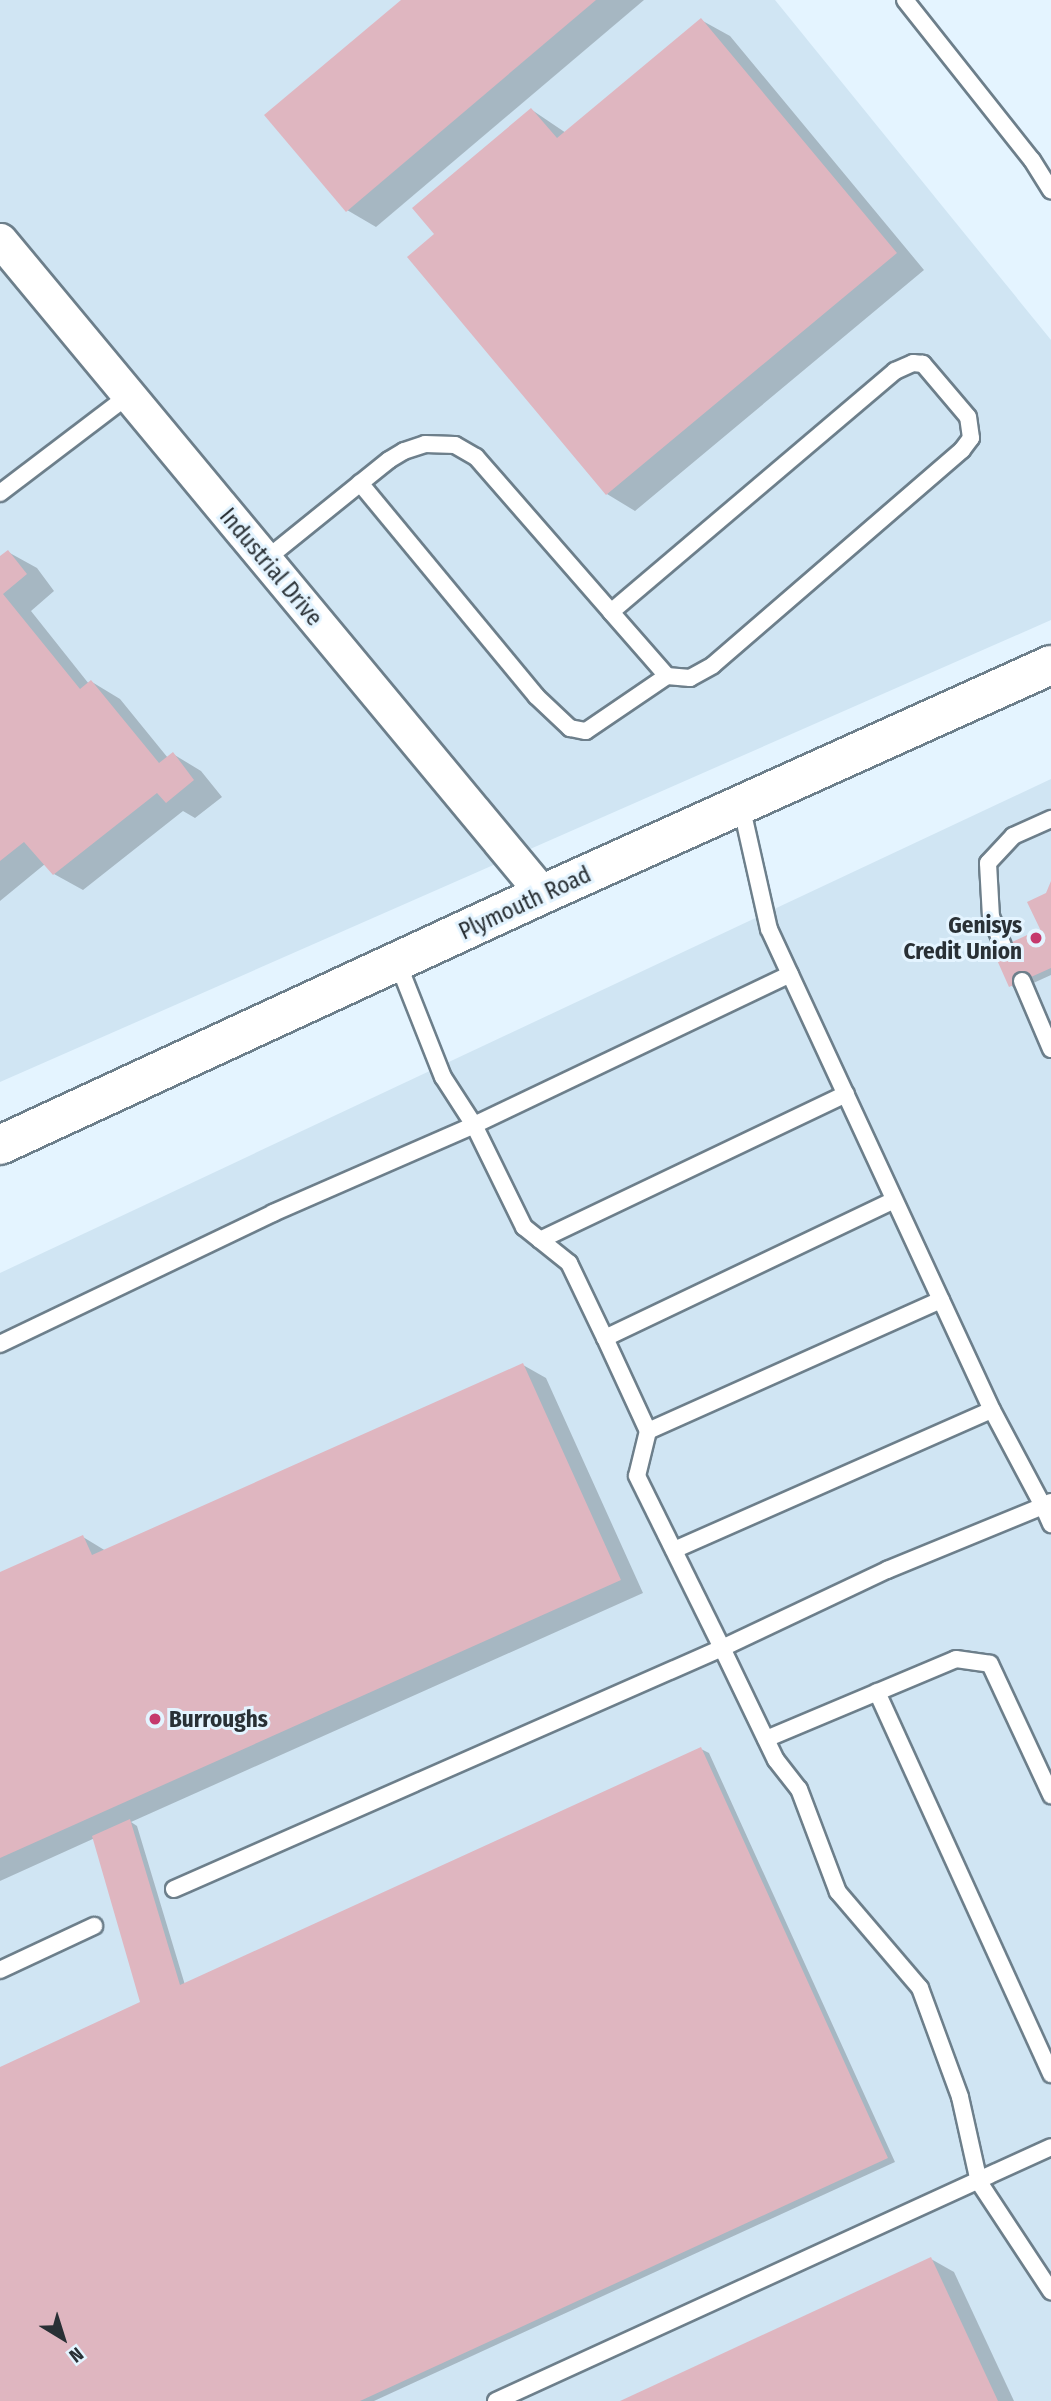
<!DOCTYPE html>
<style>
body{margin:0}
#map{position:relative;width:1051px;height:2401px;overflow:hidden;background:#e4f4ff;font-family:"Fira Sans Condensed",sans-serif}
div>[style]{position:absolute}
.built>*{inset:0;background:#d0e5f3}
.shadow>*{inset:0;background:#0003}
.building>*{inset:0;background:#dfb6c0}
.roads{filter:drop-shadow(2px 0 #6d7f8b) drop-shadow(-2px 0 #6d7f8b) drop-shadow(0 2px #6d7f8b) drop-shadow(0 -2px #6d7f8b)}
.lane>*{height:16px;margin:-8px;padding:0 8px;transform-origin:8px;border-radius:8px;background:#fff}
.street>*{height:33px;margin:-16.5px;padding:0 16.5px;transform-origin:16.5px;border-radius:16.5px;background:#fff}
.secondary>*{height:38px;margin:-19px;padding:0 19px;transform-origin:19px;border-radius:19px;background:#fff}
.dots>*{width:19px;height:19px;translate:-50% -50%;box-sizing:border-box;border:4px solid #e4f4ff;border-radius:50%}
span{translate:-50% -50%;white-space:nowrap;text-align:center;line-height:1.15;-webkit-text-stroke:6px #e4f4ff;paint-order:stroke}
.street-label{font-size:23px;color:#293035}
.poi-label{font-size:23px;color:#293035;font-weight:700}
.right{translate:-100% -50%;text-align:right}
.left{translate:0 -50%;text-align:left}
.north{position:absolute;left:28px;top:2303px;width:70px;height:70px;-webkit-text-stroke:5px #e4f4ff;paint-order:stroke;rotate:142deg;font-size:19px;font-weight:700;line-height:28px;text-align:center;color:#293035}
.north::after{content:'';display:block;margin:auto;width:24px;height:32px;background:#293035;clip-path:polygon(50% 0,100% 100%,50% 72%,0 100%)}
</style>
<div id="map">
<div class="built">
<i style="clip-path:polygon(0 0,775px 0,1051px 340px,1051px 620px,0 1082px)"></i>
<i style="clip-path:polygon(1051px 779px,1051px 2401px,0 2401px,0 1273px)"></i>
</div>
<div class="shadow">
<i style="clip-path:polygon(403px 0,644px 0,376px 227px,347px 210px)"></i>
<i style="clip-path:polygon(701px 20px,730px 36px,924px 270px,635px 511px,607px 494px,437px 234px,532px 110px,566px 133px)"></i>
<i style="clip-path:polygon(8px 552px,37px 568px,54px 591px,31px 611px,89px 684px,92px 682px,120px 699px,168px 758px,173px 754px,201px 771px,222px 797px,195px 818px,183px 811px,83px 890px,54px 874px,45px 864px,0 901px,0 558px)"></i>
<i style="clip-path:polygon(1051px 885px,1051px 975px,1018px 990px,1010px 985px,1042px 930px)"></i>
<i style="clip-path:polygon(523px 1365px,546px 1378px,643px 1593px,131px 1822px,137px 1826px,185px 1985px,701px 1749px,709px 1753px,895px 2162px,374px 2401px,0 2401px,0 2069px,142px 2003px,95px 1838px,0 1881px,0 1574px,83px 1537px,106px 1551px)"></i>
<i style="clip-path:polygon(931px 2259px,954px 2272px,1014px 2401px,624px 2401px)"></i>
</div>
<div class="building">
<i style="clip-path:polygon(401px 0,596px 0,346px 212px,264px 115px)"></i>
<i style="clip-path:polygon(701px 18px,897px 253px,606px 495px,407px 257px,434px 234px,412px 208px,531px 108px,557px 138px)"></i>
<i style="clip-path:polygon(8px 550px,27px 574px,3px 594px,80px 689px,91px 680px,159px 763px,173px 752px,194px 780px,166px 803px,157px 793px,53px 875px,24px 842px,0 861px,0 556px)"></i>
<i style="clip-path:polygon(1051px 881px,1051px 968px,1009px 987px,993px 951px,1040px 929px,1027px 902px,1046px 893px)"></i>
<i style="clip-path:polygon(523px 1363px,621px 1580px,0 1858px,0 1572px,83px 1535px,92px 1555px)"></i>
<i style="clip-path:polygon(701px 1747px,888px 2158px,360px 2401px,0 2401px,0 2067px,140px 2002px,92px 1836px,130px 1819px,180px 1985px)"></i>
<i style="clip-path:polygon(931px 2257px,998px 2401px,620px 2401px)"></i>
</div>
<div class="roads">
<div class="lane">
<i style="left:905px;top:0;width:204px;rotate:51.6deg"></i>
<i style="left:1032px;top:160px;width:36px;rotate:58deg"></i>
<i style="left:360px;top:483px;width:276px;rotate:50.4deg"></i>
<i style="left:536px;top:696px;width:47px;rotate:43.3deg"></i>
<i style="left:570px;top:728px;width:16px;rotate:11deg"></i>
<i style="left:586px;top:731px;width:98px;rotate:-34.2deg"></i>
<i style="left:0;top:493px;width:162px;rotate:-37.2deg"></i>
<i style="left:265px;top:560px;width:159px;rotate:-38.9deg"></i>
<i style="left:389px;top:460px;width:17px;rotate:-31deg"></i>
<i style="left:404px;top:451px;width:22px;rotate:-18deg"></i>
<i style="left:425px;top:444px;width:30px;rotate:2deg"></i>
<i style="left:455px;top:445px;width:24px;rotate:30deg"></i>
<i style="left:476px;top:457px;width:206px;rotate:48.9deg"></i>
<i style="left:611px;top:612px;width:85px;rotate:48.8deg"></i>
<i style="left:667px;top:676px;width:23px;rotate:5deg"></i>
<i style="left:690px;top:678px;width:26px;rotate:-29deg"></i>
<i style="left:713px;top:665px;width:329px;rotate:-40.8deg"></i>
<i style="left:962px;top:450px;width:15px;rotate:-53deg"></i>
<i style="left:971px;top:438px;width:21px;rotate:-98deg"></i>
<i style="left:968px;top:417px;width:70px;rotate:-130.3deg"></i>
<i style="left:923px;top:364px;width:10px;rotate:-174deg"></i>
<i style="left:913px;top:363px;width:20px;rotate:156deg"></i>
<i style="left:895px;top:371px;width:372px;rotate:139.7deg"></i>
<i style="left:741px;top:805px;width:127px;rotate:77.3deg"></i>
<i style="left:769px;top:929px;width:530px;rotate:65.13deg"></i>
<i style="left:992px;top:1410px;width:109px;rotate:62deg"></i>
<i style="left:1043px;top:1506px;width:9px;rotate:-27deg"></i>
<i style="left:1003px;top:946px;width:31px;rotate:-112deg"></i>
<i style="left:991px;top:917px;width:54px;rotate:-93.2deg"></i>
<i style="left:988px;top:863px;width:37px;rotate:-47deg"></i>
<i style="left:1013px;top:836px;width:42px;rotate:-24.1deg"></i>
<i style="left:397px;top:961px;width:125px;rotate:68.4deg"></i>
<i style="left:443px;top:1077px;width:57px;rotate:57.1deg"></i>
<i style="left:474px;top:1125px;width:114px;rotate:63.9deg"></i>
<i style="left:524px;top:1227px;width:58px;rotate:38.7deg"></i>
<i style="left:569px;top:1263px;width:83px;rotate:64.4deg"></i>
<i style="left:605px;top:1338px;width:102px;rotate:65.2deg"></i>
<i style="left:648px;top:1431px;width:46px;rotate:103.7deg"></i>
<i style="left:637px;top:1476px;width:192px;rotate:63.7deg"></i>
<i style="left:722px;top:1648px;width:183px;rotate:-25.3deg"></i>
<i style="left:887px;top:1570px;width:169px;rotate:-22.3deg"></i>
<i style="left:1043px;top:1506px;width:20px;rotate:66deg"></i>
<i style="left:1022px;top:981px;width:74px;rotate:66.9deg"></i>
<i style="left:540px;top:1240px;width:339px;rotate:-25.5deg"></i>
<i style="left:605px;top:1338px;width:320px;rotate:-25.5deg"></i>
<i style="left:0;top:1344px;width:303px;rotate:-25.6deg"></i>
<i style="left:273px;top:1213px;width:219px;rotate:-23.6deg"></i>
<i style="left:474px;top:1125px;width:350px;rotate:-25.5deg"></i>
<i style="left:648px;top:1431px;width:321px;rotate:-24.1deg"></i>
<i style="left:674px;top:1550px;width:347px;rotate:-23.8deg"></i>
<i style="left:877px;top:1692px;width:420px;rotate:65.5deg"></i>
<i style="left:766px;top:1739px;width:206px;rotate:-22.8deg"></i>
<i style="left:956px;top:1659px;width:34px;rotate:8deg"></i>
<i style="left:990px;top:1664px;width:145px;rotate:65deg"></i>
<i style="left:174px;top:1889px;width:599px;rotate:-23.74deg"></i>
<i style="left:722px;top:1648px;width:124px;rotate:64.3deg"></i>
<i style="left:776px;top:1760px;width:37px;rotate:52deg"></i>
<i style="left:799px;top:1789px;width:110px;rotate:69.3deg"></i>
<i style="left:838px;top:1892px;width:126px;rotate:49.5deg"></i>
<i style="left:920px;top:1988px;width:116px;rotate:69.8deg"></i>
<i style="left:960px;top:2097px;width:87px;rotate:77.4deg"></i>
<i style="left:979px;top:2182px;width:131px;rotate:56.6deg"></i>
<i style="left:0;top:1970px;width:104px;rotate:-25.1deg"></i>
<i style="left:496px;top:2401px;width:610px;rotate:-24.59deg"></i>
</div>
<div class="street">
<i style="left:0;top:240px;width:850px;rotate:50.3deg"></i>
</div>
<div class="secondary">
<i style="left:0;top:1145px;width:598px;rotate:-24.81deg"></i>
<i style="left:543px;top:894px;width:557px;rotate:-24.27deg"></i>
</div>
</div>
<div class="dots">
<i style="left:1036px;top:938px;background:#c5396d"></i>
<i style="left:155px;top:1719px;background:#c5396d"></i>
</div>
<div class="street-label">
<span style="left:271px;top:567px;rotate:50deg">Industrial Drive</span>
<span style="left:525px;top:903px;rotate:-25deg">Plymouth Road</span>
</div>
<div class="poi-label">
<span class="right" style="left:1022px;top:938px">Genisys<br>Credit Union</span>
<span class="left" style="left:169px;top:1719px">Burroughs</span>
</div>
<div class="north">N</div>
</div>
